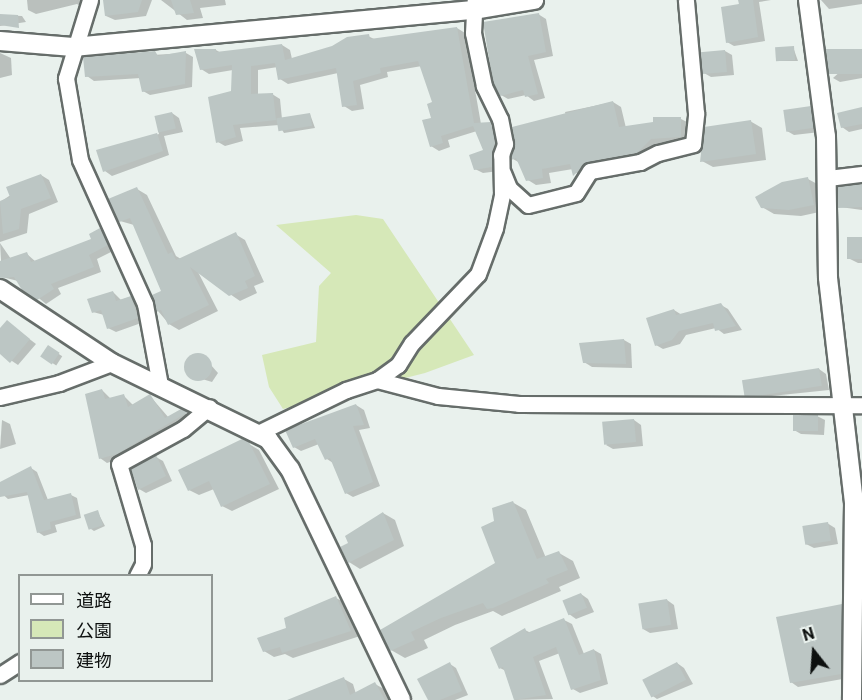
<!DOCTYPE html>
<meta charset="utf-8">
<style>
body{margin:0}
#map{position:relative;width:862px;height:700px;overflow:hidden;background:#e9f1ed;font-family:Roboto,"Noto Sans JP",sans-serif}
div>[style]{position:absolute}
.green>*{inset:0;background:#d6e8b8}
.shadow>*{inset:0;background:#0003;transform-origin:0 0}
.building>*{inset:0;background:#bcc6c4;transform-origin:0 0}
.round{border-radius:50%}
.roads{filter:drop-shadow(2px 0 #666d6a) drop-shadow(-2px 0 #666d6a) drop-shadow(0 2px #666d6a) drop-shadow(0 -2px #666d6a)}
.minor>*{height:15px;margin:-7.5px;padding:0 7.5px;transform-origin:7.5px;border-radius:7.5px;background:#fff}
.tertiary>*{height:18px;margin:-9px;padding:0 9px;transform-origin:9px;border-radius:9px;background:#fff}
span{translate:-50% -50%;white-space:nowrap;text-align:center;line-height:1.15;-webkit-text-stroke:4.5px #e9f1ed;paint-order:stroke}
.legend{position:absolute;left:18px;top:574px;width:195px;height:108px;box-sizing:border-box;background:#e9f1ed;border:2px solid #919794;margin:0;padding:8px 10px;list-style:none;font-size:18px;color:#0d100f}
.legend li{display:flex;align-items:center;gap:12px;height:30px}
.legend b{width:30px;border:2px solid #919794}
.north{position:absolute;left:784px;top:622px;width:60px;height:60px;-webkit-text-stroke:4px #e9f1ed;paint-order:stroke;rotate:343deg;font-size:16px;font-weight:700;line-height:24px;text-align:center;color:#0d100f}
.north::after{content:'';display:block;margin:auto;width:21px;height:27px;background:#0d100f;clip-path:polygon(50% 0,100% 100%,50% 72%,0 100%)}
</style>
<div id="map">
<div class="green">
<i style="clip-path:polygon(356px 215px,383px 219px,474px 355px,425px 373px,283px 409px,269px 387px,262px 355px,316px 342px,319px 286px,331px 273px,276px 225px)"></i>
</div>
<div class="shadow">
<i style="clip-path:polygon(27px 0,88px 0,82px 7px,77px 4px,36px 14px,28px 10px)"></i>
<i style="clip-path:polygon(104px 0,152px 0,146px 16px,115px 20px,106px 16px)"></i>
<i style="clip-path:polygon(161px 0,225px 0,226px 5px,200px 8px,203px 18px,187px 20px)"></i>
<i style="clip-path:polygon(740px 0,771px 0,759px 2px,765px 41px,734px 46px,727px 42px)"></i>
<i style="clip-path:polygon(821px 0,862px 0,862px 4px,829px 9px)"></i>
<i style="clip-path:polygon(538px 14px,546px 19px,553px 56px,534px 60px,545px 98px,534px 101px,526px 95px,508px 99px,501px 95px)"></i>
<i style="clip-path:polygon(0 15px,22px 16px,26px 22px,0 26px)"></i>
<i style="clip-path:polygon(457px 28px,465px 33px,481px 124px,498px 128px,499px 171px,483px 173px,475px 169px,485px 151px,477px 131px,448px 140px,450px 147px,439px 151px,431px 146px,434px 103px,422px 66px,387px 72px,388px 77px,360px 85px,364px 109px,352px 111px,344px 106px,338px 73px,288px 84px,280px 79px,278px 67px,258px 70px,258px 95px,272px 94px,280px 99px,282px 119px,310px 114px,315px 128px,284px 133px,279px 125px,240px 128px,243px 141px,225px 146px,218px 142px,233px 92px,233px 70px,209px 74px,201px 69px,216px 50px,221px 53px,282px 45px,290px 50px,292px 59px,368px 36px,376px 40px)"></i>
<i style="clip-path:polygon(793px 47px,798px 61px,779px 61px)"></i>
<i style="clip-path:polygon(725px 51px,732px 55px,734px 75px,711px 77px,704px 73px)"></i>
<i style="clip-path:polygon(862px 52px,862px 78px,840px 82px,833px 78px)"></i>
<i style="clip-path:polygon(0 53px,11px 58px,12px 75px,0 78px)"></i>
<i style="clip-path:polygon(186px 53px,193px 57px,192px 87px,150px 95px,143px 91px,141px 78px,94px 81px,87px 76px,85px 59px)"></i>
<i style="clip-path:polygon(613px 102px,621px 107px,626px 128px,681px 119px,689px 123px,689px 141px,660px 143px,646px 157px,583px 180px,573px 169px,549px 173px,551px 183px,536px 185px,528px 180px,520px 163px,513px 159px,566px 116px,565px 112px)"></i>
<i style="clip-path:polygon(810px 108px,818px 112px,820px 132px,794px 135px,787px 131px)"></i>
<i style="clip-path:polygon(862px 109px,862px 129px,849px 132px,842px 127px)"></i>
<i style="clip-path:polygon(172px 113px,179px 118px,183px 132px,164px 136px,169px 155px,112px 176px,105px 171px,98px 151px,159px 134px,156px 117px)"></i>
<i style="clip-path:polygon(750px 121px,762px 128px,766px 160px,713px 167px,702px 161px)"></i>
<i style="clip-path:polygon(41px 175px,49px 180px,58px 202px,29px 214px,27px 233px,0 242px,0 202px)"></i>
<i style="clip-path:polygon(808px 179px,819px 185px,824px 211px,801px 216px,774px 214px,762px 207px)"></i>
<i style="clip-path:polygon(862px 185px,862px 210px,840px 207px)"></i>
<i style="clip-path:polygon(137px 189px,147px 195px,176px 256px,181px 259px,235px 234px,245px 240px,264px 282px,254px 286px,257px 293px,240px 301px,198px 272px,218px 311px,179px 330px,169px 324px,158px 311px,162px 292px,134px 225px,120px 221px)"></i>
<i style="clip-path:polygon(100px 230px,108px 235px,115px 250px,97px 259px,101px 272px,58px 288px,61px 294px,46px 304px,18px 281px,2px 277px,0 243px,11px 259px,27px 254px,36px 262px,93px 240px)"></i>
<i style="clip-path:polygon(862px 239px,862px 263px,858px 263px,850px 259px)"></i>
<i style="clip-path:polygon(113px 292px,121px 300px,130px 297px,138px 302px,144px 322px,116px 332px,108px 328px,104px 315px,93px 312px)"></i>
<i style="clip-path:polygon(721px 305px,728px 309px,742px 330px,724px 334px,716px 328px,686px 335px,680px 344px,663px 349px,656px 345px,674px 310px,682px 315px)"></i>
<i style="clip-path:polygon(7px 322px,36px 344px,18px 365px,0 353px,0 330px)"></i>
<i style="clip-path:polygon(624px 340px,631px 344px,632px 368px,592px 367px,584px 362px)"></i>
<i style="left:48px;top:347px;width:17px;height:11px;rotate:33deg"></i>
<i style="clip-path:polygon(202px 355px,218px 373px,212px 382px,189px 375px,186px 363px,190px 357px)"></i>
<i style="clip-path:polygon(819px 369px,826px 374px,829px 390px,752px 398px,744px 394px)"></i>
<i style="clip-path:polygon(102px 390px,111px 399px,124px 396px,133px 405px,150px 396px,169px 418px,181px 411px,193px 417px,125px 457px,107px 463px,100px 458px)"></i>
<i style="clip-path:polygon(356px 405px,364px 410px,370px 428px,359px 430px,380px 486px,353px 497px,346px 493px,333px 463px,327px 459px,319px 444px,301px 451px,294px 447px)"></i>
<i style="clip-path:polygon(817px 416px,825px 420px,824px 435px,801px 434px,794px 430px)"></i>
<i style="clip-path:polygon(2px 420px,10px 424px,16px 444px,0 449px)"></i>
<i style="clip-path:polygon(634px 420px,641px 425px,643px 446px,613px 449px,606px 445px)"></i>
<i style="clip-path:polygon(249px 444px,259px 450px,279px 489px,232px 511px,222px 506px,214px 489px,199px 495px,189px 490px)"></i>
<i style="clip-path:polygon(156px 457px,163px 461px,172px 481px,146px 493px,139px 489px)"></i>
<i style="clip-path:polygon(31px 468px,37px 472px,48px 500px,71px 495px,77px 498px,81px 518px,55px 525px,57px 532px,44px 536px,38px 532px,29px 495px,8px 499px,0 492px,0 483px)"></i>
<i style="clip-path:polygon(512px 502px,526px 510px,546px 558px,559px 553px,573px 561px,580px 578px,559px 587px,561px 591px,502px 616px,493px 611px,455px 625px,424px 640px,428px 648px,405px 658px,391px 650px,382px 631px,497px 563px,496px 522px)"></i>
<i style="clip-path:polygon(97px 511px,105px 526px,94px 531px,91px 529px)"></i>
<i style="clip-path:polygon(383px 513px,395px 520px,404px 546px,360px 569px,349px 562px,350px 543px)"></i>
<i style="clip-path:polygon(827px 523px,835px 528px,838px 544px,814px 548px,806px 544px)"></i>
<i style="clip-path:polygon(581px 594px,588px 599px,594px 612px,576px 619px,569px 614px)"></i>
<i style="clip-path:polygon(336px 598px,346px 603px,360px 636px,293px 658px,285px 654px,274px 657px,264px 651px,288px 628px)"></i>
<i style="clip-path:polygon(667px 600px,674px 605px,678px 629px,650px 633px,643px 629px)"></i>
<i style="clip-path:polygon(841px 606px,849px 610px,848px 678px,798px 687px,791px 682px)"></i>
<i style="clip-path:polygon(564px 620px,572px 624px,584px 654px,594px 650px,601px 654px,608px 684px,580px 693px,573px 689px,560px 653px,539px 661px,553px 699px,515px 700px,506px 671px,500px 668px,525px 630px,531px 633px)"></i>
<i style="clip-path:polygon(677px 663px,684px 668px,693px 684px,657px 699px,650px 694px)"></i>
<i style="clip-path:polygon(450px 664px,456px 668px,468px 695px,455px 700px,429px 700px)"></i>
<i style="clip-path:polygon(344px 679px,353px 684px,356px 694px,375px 684px,384px 689px,390px 700px,300px 700px)"></i>
</div>
<div class="building">
<i style="clip-path:polygon(103px 0,142px 0,138px 12px,105px 16px)"></i>
<i style="clip-path:polygon(171px 0,190px 0,194px 13px,176px 15px)"></i>
<i style="clip-path:polygon(738px 0,753px 0,758px 37px,726px 43px,721px 7px,739px 4px)"></i>
<i style="clip-path:polygon(539px 13px,546px 52px,528px 56px,538px 94px,525px 97px,523px 90px,500px 96px,493px 83px,483px 22px)"></i>
<i style="clip-path:polygon(0 14px,18px 15px,19px 28px,0 25px)"></i>
<i style="clip-path:polygon(457px 27px,474px 123px,491px 122px,495px 143px,492px 167px,474px 170px,469px 155px,483px 150px,473px 126px,441px 136px,443px 143px,430px 147px,422px 120px,431px 118px,427px 104px,432px 102px,418px 61px,380px 68px,381px 73px,353px 81px,357px 105px,342px 107px,336px 68px,278px 80px,275px 63px,251px 66px,251px 94px,273px 93px,276px 120px,233px 125px,236px 137px,216px 143px,208px 97px,231px 91px,232px 65px,200px 70px,194px 49px,216px 49px,216px 52px,282px 44px,285px 60px,332px 46px,347px 37px,369px 34px,370px 39px)"></i>
<i style="left:794px;top:46px;width:14px;height:19px;rotate:86deg"></i>
<i style="left:862px;top:49px;width:25px;height:36px;rotate:90deg"></i>
<i style="left:725px;top:50px;width:22px;height:25px;rotate:85deg"></i>
<i style="clip-path:polygon(155px 51px,158px 56px,186px 51px,185px 84px,142px 92px,138px 74px,85px 77px,83px 57px)"></i>
<i style="clip-path:polygon(613px 101px,619px 127px,653px 122px,653px 117px,681px 117px,681px 137px,651px 139px,637px 153px,588px 162px,573px 176px,570px 164px,542px 169px,543px 178px,526px 181px,516px 158px,511px 160px,515px 143px,512px 127px)"></i>
<i style="left:811px;top:106px;width:22px;height:28px;rotate:82deg"></i>
<i style="clip-path:polygon(862px 107px,862px 124px,841px 128px,837px 113px)"></i>
<i style="left:172px;top:112px;width:17px;height:18px;rotate:77deg"></i>
<i style="left:310px;top:113px;width:13px;height:34px;rotate:81deg"></i>
<i style="clip-path:polygon(751px 120px,756px 154px,700px 162px,704px 127px)"></i>
<i style="clip-path:polygon(157px 133px,163px 151px,103px 172px,96px 150px)"></i>
<i style="clip-path:polygon(41px 174px,51px 198px,21px 209px,19px 229px,3px 234px,0 201px,10px 197px,6px 187px)"></i>
<i style="clip-path:polygon(808px 177px,814px 205px,789px 210px,761px 208px,755px 197px,782px 182px)"></i>
<i style="clip-path:polygon(862px 184px,862px 207px,838px 208px,838px 187px)"></i>
<i style="clip-path:polygon(137px 187px,168px 254px,172px 252px,176px 260px,236px 232px,255px 276px,245px 281px,248px 288px,229px 296px,190px 267px,209px 305px,168px 325px,161px 310px,156px 312px,152px 295px,161px 291px,130px 218px,119px 222px,108px 199px)"></i>
<i style="clip-path:polygon(100px 228px,108px 245px,89px 255px,94px 267px,51px 284px,54px 289px,37px 300px,22px 290px,14px 277px,0 278px,0 261px,27px 252px,31px 262px,91px 239px,89px 234px)"></i>
<i style="left:862px;top:237px;width:22px;height:15px;rotate:90deg"></i>
<i style="clip-path:polygon(113px 291px,116px 301px,131px 296px,138px 318px,107px 329px,101px 310px,92px 313px,87px 299px)"></i>
<i style="clip-path:polygon(721px 303px,736px 326px,715px 331px,713px 323px,679px 331px,672px 340px,655px 346px,646px 318px,674px 309px,676px 315px)"></i>
<i style="clip-path:polygon(7px 320px,30px 339px,10px 363px,0 354px,0 328px)"></i>
<i style="clip-path:polygon(624px 339px,626px 364px,583px 363px,579px 343px)"></i>
<i style="left:48px;top:345px;width:14px;height:14px;rotate:34deg"></i>
<i class="round" style="left:184px;top:353px;width:28px;height:28px"></i>
<i style="left:819px;top:368px;width:18px;height:78px;rotate:81deg"></i>
<i style="clip-path:polygon(102px 389px,105px 399px,124px 394px,128px 407px,150px 394px,165px 418px,181px 409px,188px 412px,117px 454px,99px 459px,85px 394px)"></i>
<i style="clip-path:polygon(356px 404px,364px 425px,353px 426px,373px 482px,345px 494px,330px 458px,325px 460px,315px 439px,293px 448px,285px 430px)"></i>
<i style="left:793px;top:415px;width:25px;height:16px"></i>
<i style="left:634px;top:419px;width:23px;height:32px;rotate:85deg"></i>
<i style="clip-path:polygon(242px 439px,249px 442px,270px 484px,221px 507px,209px 481px,188px 491px,178px 470px)"></i>
<i style="clip-path:polygon(156px 455px,166px 476px,138px 490px,131px 469px)"></i>
<i style="clip-path:polygon(31px 466px,44px 500px,71px 493px,76px 515px,50px 522px,51px 529px,37px 533px,27px 492px,0 497px,0 482px)"></i>
<i style="clip-path:polygon(513px 501px,537px 559px,559px 551px,568px 570px,546px 579px,549px 583px,493px 608px,487px 609px,483px 603px,441px 618px,411px 632px,415px 640px,390px 651px,380px 630px,495px 563px,481px 527px,494px 521px,492px 508px)"></i>
<i style="left:98px;top:510px;width:16px;height:15px;rotate:72deg"></i>
<i style="clip-path:polygon(383px 512px,394px 540px,348px 563px,340px 547px,348px 543px,345px 536px)"></i>
<i style="left:828px;top:522px;width:19px;height:26px;rotate:81deg"></i>
<i style="left:581px;top:593px;width:16px;height:20px;rotate:68deg"></i>
<i style="clip-path:polygon(336px 596px,351px 631px,282px 653px,280px 647px,263px 652px,257px 638px,286px 628px,284px 618px)"></i>
<i style="left:667px;top:599px;width:26px;height:29px;rotate:81deg"></i>
<i style="clip-path:polygon(842px 604px,841px 674px,790px 683px,776px 617px)"></i>
<i style="clip-path:polygon(564px 618px,579px 655px,594px 649px,601px 680px,571px 690px,556px 647px,533px 657px,546px 695px,514px 700px,503px 667px,499px 669px,490px 648px,525px 628px,527px 633px)"></i>
<i style="clip-path:polygon(450px 662px,462px 691px,440px 700px,428px 700px,417px 679px)"></i>
<i style="left:677px;top:662px;width:20px;height:39px;rotate:63deg"></i>
<i style="clip-path:polygon(344px 677px,350px 695px,375px 682px,385px 700px,287px 700px)"></i>
</div>
<div class="roads">
<div class="minor">
<i style="left:90px;top:0;width:82px;rotate:107.1deg"></i>
<i style="left:66px;top:78px;width:83px;rotate:80.3deg"></i>
<i style="left:80px;top:160px;width:158px;rotate:65.7deg"></i>
<i style="left:145px;top:304px;width:82px;rotate:79.5deg"></i>
<i style="left:503px;top:173px;width:16px;rotate:68deg"></i>
<i style="left:509px;top:188px;width:25px;rotate:42deg"></i>
<i style="left:528px;top:205px;width:49px;rotate:-14deg"></i>
<i style="left:576px;top:193px;width:26px;rotate:-58deg"></i>
<i style="left:590px;top:171px;width:51px;rotate:-10.2deg"></i>
<i style="left:640px;top:162px;width:20px;rotate:-27deg"></i>
<i style="left:658px;top:153px;width:36px;rotate:-14deg"></i>
<i style="left:693px;top:144px;width:31px;rotate:-84deg"></i>
<i style="left:696px;top:113px;width:113px;rotate:-95.1deg"></i>
<i style="left:828px;top:178px;width:34px;rotate:-7deg"></i>
<i style="left:377px;top:380px;width:63px;rotate:14.7deg"></i>
<i style="left:438px;top:396px;width:81px;rotate:5.6deg"></i>
<i style="left:519px;top:404px;width:343px;rotate:0.2deg"></i>
<i style="left:0;top:397px;width:61px;rotate:-13.3deg"></i>
<i style="left:59px;top:383px;width:57px;rotate:-20.7deg"></i>
<i style="left:258px;top:433px;width:98px;rotate:-26deg"></i>
<i style="left:346px;top:390px;width:33px;rotate:-18deg"></i>
<i style="left:377px;top:380px;width:26px;rotate:-36deg"></i>
<i style="left:398px;top:365px;width:26px;rotate:-58deg"></i>
<i style="left:412px;top:343px;width:95px;rotate:-46.3deg"></i>
<i style="left:478px;top:274px;width:49px;rotate:-69.7deg"></i>
<i style="left:495px;top:228px;width:35px;rotate:-78deg"></i>
<i style="left:502px;top:194px;width:39px;rotate:-91deg"></i>
<i style="left:501px;top:155px;width:12px;rotate:-70deg"></i>
<i style="left:505px;top:144px;width:25px;rotate:-101deg"></i>
<i style="left:500px;top:119px;width:37px;rotate:-116deg"></i>
<i style="left:484px;top:86px;width:54px;rotate:-101.7deg"></i>
<i style="left:473px;top:33px;width:33px;rotate:-87deg"></i>
<i style="left:137px;top:576px;width:13px;rotate:-63deg"></i>
<i style="left:143px;top:564px;width:19px;rotate:-90deg"></i>
<i style="left:143px;top:545px;width:84px;rotate:-106.5deg"></i>
<i style="left:119px;top:464px;width:73px;rotate:-28.7deg"></i>
<i style="left:183px;top:429px;width:34px;rotate:-40deg"></i>
<i style="left:0;top:675px;width:24px;rotate:-33deg"></i>
</div>
<div class="tertiary">
<i style="left:808px;top:0;width:137px;rotate:82.5deg"></i>
<i style="left:826px;top:136px;width:142px;rotate:89.2deg"></i>
<i style="left:828px;top:278px;width:226px;rotate:83.4deg"></i>
<i style="left:854px;top:503px;width:197px;rotate:90.6deg"></i>
<i style="left:0;top:41px;width:73px;rotate:4.7deg"></i>
<i style="left:73px;top:47px;width:402px;rotate:-5.3deg"></i>
<i style="left:473px;top:10px;width:62px;rotate:-9.3deg"></i>
<i style="left:0;top:289px;width:134px;rotate:33.5deg"></i>
<i style="left:112px;top:363px;width:174px;rotate:26deg"></i>
<i style="left:268px;top:439px;width:37px;rotate:54deg"></i>
<i style="left:290px;top:469px;width:256px;rotate:64.3deg"></i>
</div>
</div>
<ul class="legend">
<li><b style="height:8px;background:#fff"></b>道路</li>
<li><b style="height:16px;background:#d6e8b8"></b>公園</li>
<li><b style="height:16px;background:#bcc6c4"></b>建物</li>
</ul>
<div class="north">N</div>
</div>
